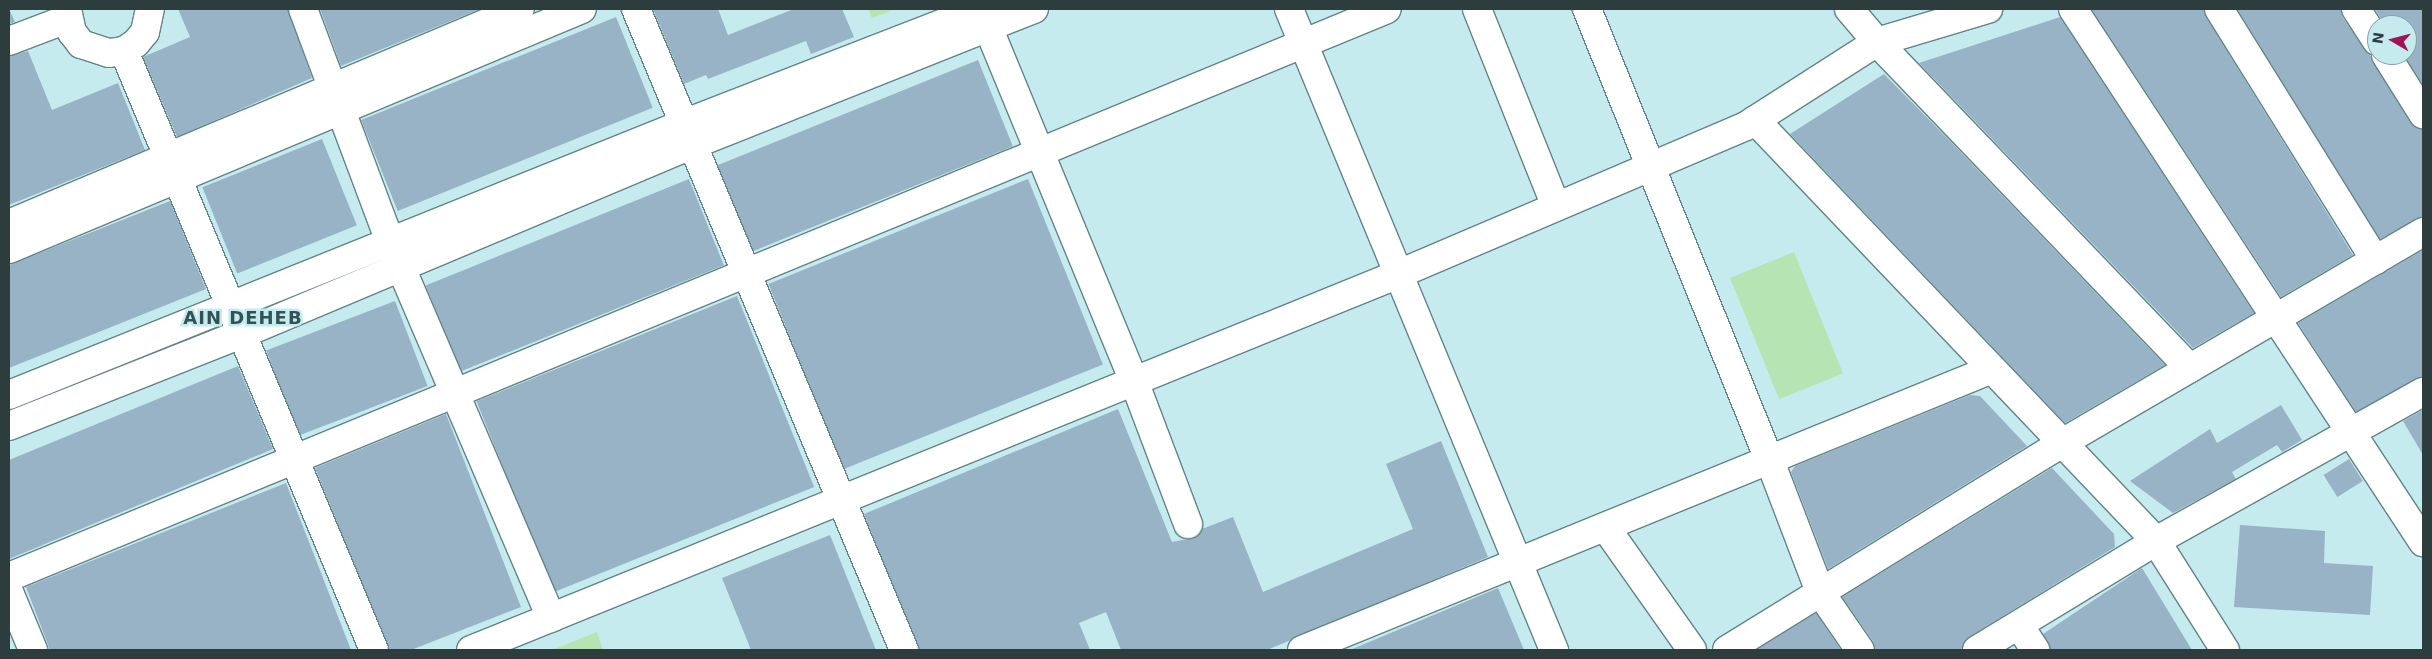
<!DOCTYPE html>
<style>
body{margin:0}
#map{position:relative;width:2432px;height:659px;overflow:hidden;background:#c5ebef;font-family:"DejaVu Sans",sans-serif}
div>[style]{position:absolute}
.green>*{inset:0;background:#b7e4b3;transform-origin:0 0}
.building>*{inset:0;background:#97b3c5;transform-origin:0 0}
.roads{filter:drop-shadow(1px 0 #618488) drop-shadow(-1px 0 #618488) drop-shadow(0 1px #618488) drop-shadow(0 -1px #618488)}
.minor>*{height:28px;margin:-14px;padding:0 14px;transform-origin:14px;border-radius:14px;background:#fff}
.major>*{height:28px;margin:-14px;padding:0 14px;transform-origin:14px;border-radius:14px;background:#fff}
span{translate:-50% -50%;white-space:nowrap;text-align:center;line-height:1.15;-webkit-text-stroke:5px #c5ebef;paint-order:stroke}
.district-label{font-size:18px;color:#315256;font-weight:700;letter-spacing:1px}
.frame{position:absolute;inset:0;border:10px solid #2d3c3d;pointer-events:none}
.north{position:absolute;left:2367px;top:15px;width:50px;height:50px;box-sizing:border-box;background:#c5ebef;border:1px solid #88a5a8;border-radius:50%;rotate:278deg;font-size:14px;font-weight:700;line-height:20px;text-align:center;color:#2d3c3d}
.north::after{content:'';display:block;margin:auto;width:18px;height:22px;background:#a21257;clip-path:polygon(50% 0,100% 100%,50% 72%,0 100%)}
</style>
<div id="map">
<div class="green">
<i style="clip-path:polygon(868px 9px,896px 9px,872px 18px)"></i>
<i style="left:1794px;top:252px;width:131px;height:69px;rotate:68deg"></i>
<i style="clip-path:polygon(597px 632px,603px 650px,552px 650px)"></i>
</div>
<div class="building">
<i style="clip-path:polygon(9px 9px,15px 22px,9px 24px)"></i>
<i style="clip-path:polygon(178px 9px,288px 9px,312px 78px,177px 137px,143px 57px,190px 37px)"></i>
<i style="clip-path:polygon(320px 9px,480px 9px,341px 66px)"></i>
<i style="clip-path:polygon(653px 9px,718px 9px,728px 35px,794px 9px,842px 9px,854px 37px,811px 54px,806px 41px,708px 79px,706px 75px,684px 84px)"></i>
<i style="clip-path:polygon(2097px 9px,2204px 9px,2206px 17px,2353px 255px,2281px 297px,2092px 10px)"></i>
<i style="clip-path:polygon(2237px 9px,2341px 9px,2343px 18px,2370px 55px,2410px 122px,2423px 130px,2423px 216px,2380px 239px)"></i>
<i style="clip-path:polygon(2375px 9px,2423px 9px,2423px 85px,2404px 55px,2407px 55px,2407px 25px,2385px 25px)"></i>
<i style="left:616px;top:17px;width:98px;height:275px;rotate:68deg"></i>
<i style="clip-path:polygon(2060px 17px,2254px 313px,2193px 348px,1919px 63px)"></i>
<i style="clip-path:polygon(28px 51px,52px 110px,118px 83px,145px 150px,9px 205px,9px 56px)"></i>
<i style="left:978px;top:60px;width:93px;height:281px;rotate:68deg"></i>
<i style="clip-path:polygon(1884px 74px,1949px 140px,2165px 365px,2065px 423px,1790px 134px)"></i>
<i style="left:322px;top:139px;width:93px;height:129px;rotate:68deg"></i>
<i style="left:689px;top:179px;width:93px;height:284px;rotate:68deg"></i>
<i style="left:1028px;top:179px;width:200px;height:280px;rotate:68deg"></i>
<i style="clip-path:polygon(170px 201px,206px 289px,9px 368px,9px 265px)"></i>
<i style="clip-path:polygon(2423px 250px,2423px 376px,2356px 412px,2298px 323px)"></i>
<i style="left:737px;top:296px;width:206px;height:281px;rotate:68deg"></i>
<i style="left:395px;top:301px;width:91px;height:138px;rotate:69deg"></i>
<i style="clip-path:polygon(238px 366px,273px 449px,9px 559px,9px 460px)"></i>
<i style="clip-path:polygon(1970px 395px,1980px 396px,2027px 446px,1828px 569px,1791px 472px,1795px 466px)"></i>
<i style="clip-path:polygon(2281px 405px,2302px 440px,2282px 452px,2277px 445px,2232px 472px,2236px 479px,2173px 513px,2130px 481px,2210px 429px,2217px 443px)"></i>
<i style="clip-path:polygon(1118px 409px,1172px 542px,1194px 538px,1202px 529px,1233px 517px,1263px 592px,1413px 529px,1386px 464px,1441px 441px,1488px 557px,1267px 650px,1121px 650px,1106px 612px,1079px 623px,1090px 650px,919px 650px,864px 514px)"></i>
<i style="clip-path:polygon(2423px 410px,2423px 455px,2403px 421px)"></i>
<i style="clip-path:polygon(446px 414px,521px 607px,411px 650px,389px 650px,315px 468px)"></i>
<i style="left:2349px;top:459px;width:26px;height:30px;rotate:58deg"></i>
<i style="clip-path:polygon(2052px 468px,2114px 534px,2115px 547px,1969px 637px,1961px 650px,1875px 650px,1873px 641px,1842px 597px)"></i>
<i style="clip-path:polygon(286px 483px,351px 650px,50px 650px,26px 587px)"></i>
<i style="clip-path:polygon(2240px 525px,2325px 531px,2324px 563px,2373px 566px,2370px 615px,2234px 607px)"></i>
<i style="clip-path:polygon(830px 535px,876px 650px,751px 650px,722px 578px)"></i>
<i style="clip-path:polygon(2142px 568px,2192px 650px,2050px 650px,2043px 634px)"></i>
<i style="clip-path:polygon(1498px 588px,1524px 650px,1350px 650px)"></i>
<i style="clip-path:polygon(1816px 613px,1841px 650px,1756px 650px)"></i>
</div>
<div class="roads">
<div class="minor">
<i style="left:67px;top:9px;width:24px;rotate:78deg"></i>
<i style="left:72px;top:32px;width:15px;rotate:53deg"></i>
<i style="left:81px;top:44px;width:29px;rotate:18deg"></i>
<i style="left:109px;top:53px;width:15px;rotate:-8deg"></i>
<i style="left:124px;top:51px;width:14px;rotate:-34deg"></i>
<i style="left:136px;top:43px;width:14px;rotate:-51deg"></i>
<i style="left:145px;top:32px;width:24px;rotate:-78deg"></i>
<i style="left:303px;top:9px;width:249px;rotate:69.5deg"></i>
<i style="left:390px;top:242px;width:409px;rotate:66.8deg"></i>
<i style="left:636px;top:9px;width:695px;rotate:67.31deg"></i>
<i style="left:1289px;top:9px;width:694px;rotate:67.54deg"></i>
<i style="left:1477px;top:9px;width:213px;rotate:68.2deg"></i>
<i style="left:1587px;top:9px;width:488px;rotate:68deg"></i>
<i style="left:1770px;top:461px;width:140px;rotate:69.1deg"></i>
<i style="left:1820px;top:592px;width:70px;rotate:55.4deg"></i>
<i style="left:1849px;top:9px;width:43px;rotate:49.7deg"></i>
<i style="left:1877px;top:42px;width:452px;rotate:46.2deg"></i>
<i style="left:2073px;top:9px;width:638px;rotate:56.71deg"></i>
<i style="left:2219px;top:9px;width:296px;rotate:58.1deg"></i>
<i style="left:2356px;top:9px;width:38px;rotate:57deg"></i>
<i style="left:988px;top:27px;width:383px;rotate:67.6deg"></i>
<i style="left:1134px;top:381px;width:153px;rotate:69.3deg"></i>
<i style="left:9px;top:41px;width:62px;rotate:-20.8deg"></i>
<i style="left:124px;top:51px;width:649px;rotate:67.35deg"></i>
<i style="left:2386px;top:55px;width:70px;rotate:57.9deg"></i>
<i style="left:1755px;top:120px;width:581px;rotate:46.39deg"></i>
<i style="left:2156px;top:541px;width:129px;rotate:57.7deg"></i>
<i style="left:9px;top:224px;width:554px;rotate:-22.82deg"></i>
<i style="left:9px;top:249px;width:621px;rotate:-22.73deg"></i>
<i style="left:1606px;top:528px;width:149px;rotate:54.8deg"></i>
<i style="left:9px;top:577px;width:1490px;rotate:-22.4deg"></i>
<i style="left:9px;top:592px;width:63px;rotate:67.5deg"></i>
<i style="left:2019px;top:625px;width:30px;rotate:57deg"></i>
<i style="left:471px;top:650px;width:1001px;rotate:-22.06deg"></i>
<i style="left:1399px;top:274px;width:377px;rotate:-23.1deg"></i>
<i style="left:1746px;top:126px;width:156px;rotate:-32.7deg"></i>
<i style="left:1877px;top:42px;width:116px;rotate:-16.6deg"></i>
<i style="left:1302px;top:650px;width:743px;rotate:-22.15deg"></i>
<i style="left:1727px;top:650px;width:394px;rotate:-31.7deg"></i>
<i style="left:2062px;top:443px;width:418px;rotate:-30.3deg"></i>
<i style="left:1977px;top:650px;width:210px;rotate:-31.3deg"></i>
<i style="left:2156px;top:541px;width:306px;rotate:-29.2deg"></i>
</div>
<div class="major">
<i style="left:9px;top:395px;width:726px;rotate:-21.9deg"></i>
<i style="left:683px;top:124px;width:318px;rotate:-21.2deg"></i>
<i style="left:9px;top:426px;width:253px;rotate:-21.6deg"></i>
<i style="left:244px;top:333px;width:486px;rotate:-22.8deg"></i>
<i style="left:692px;top:145px;width:368px;rotate:-21.7deg"></i>
</div>
</div>
<div class="district-label">
<span style="left:243px;top:318px">AIN DEHEB</span>
</div>
<div class="frame"></div>
<div class="north">N</div>
</div>
